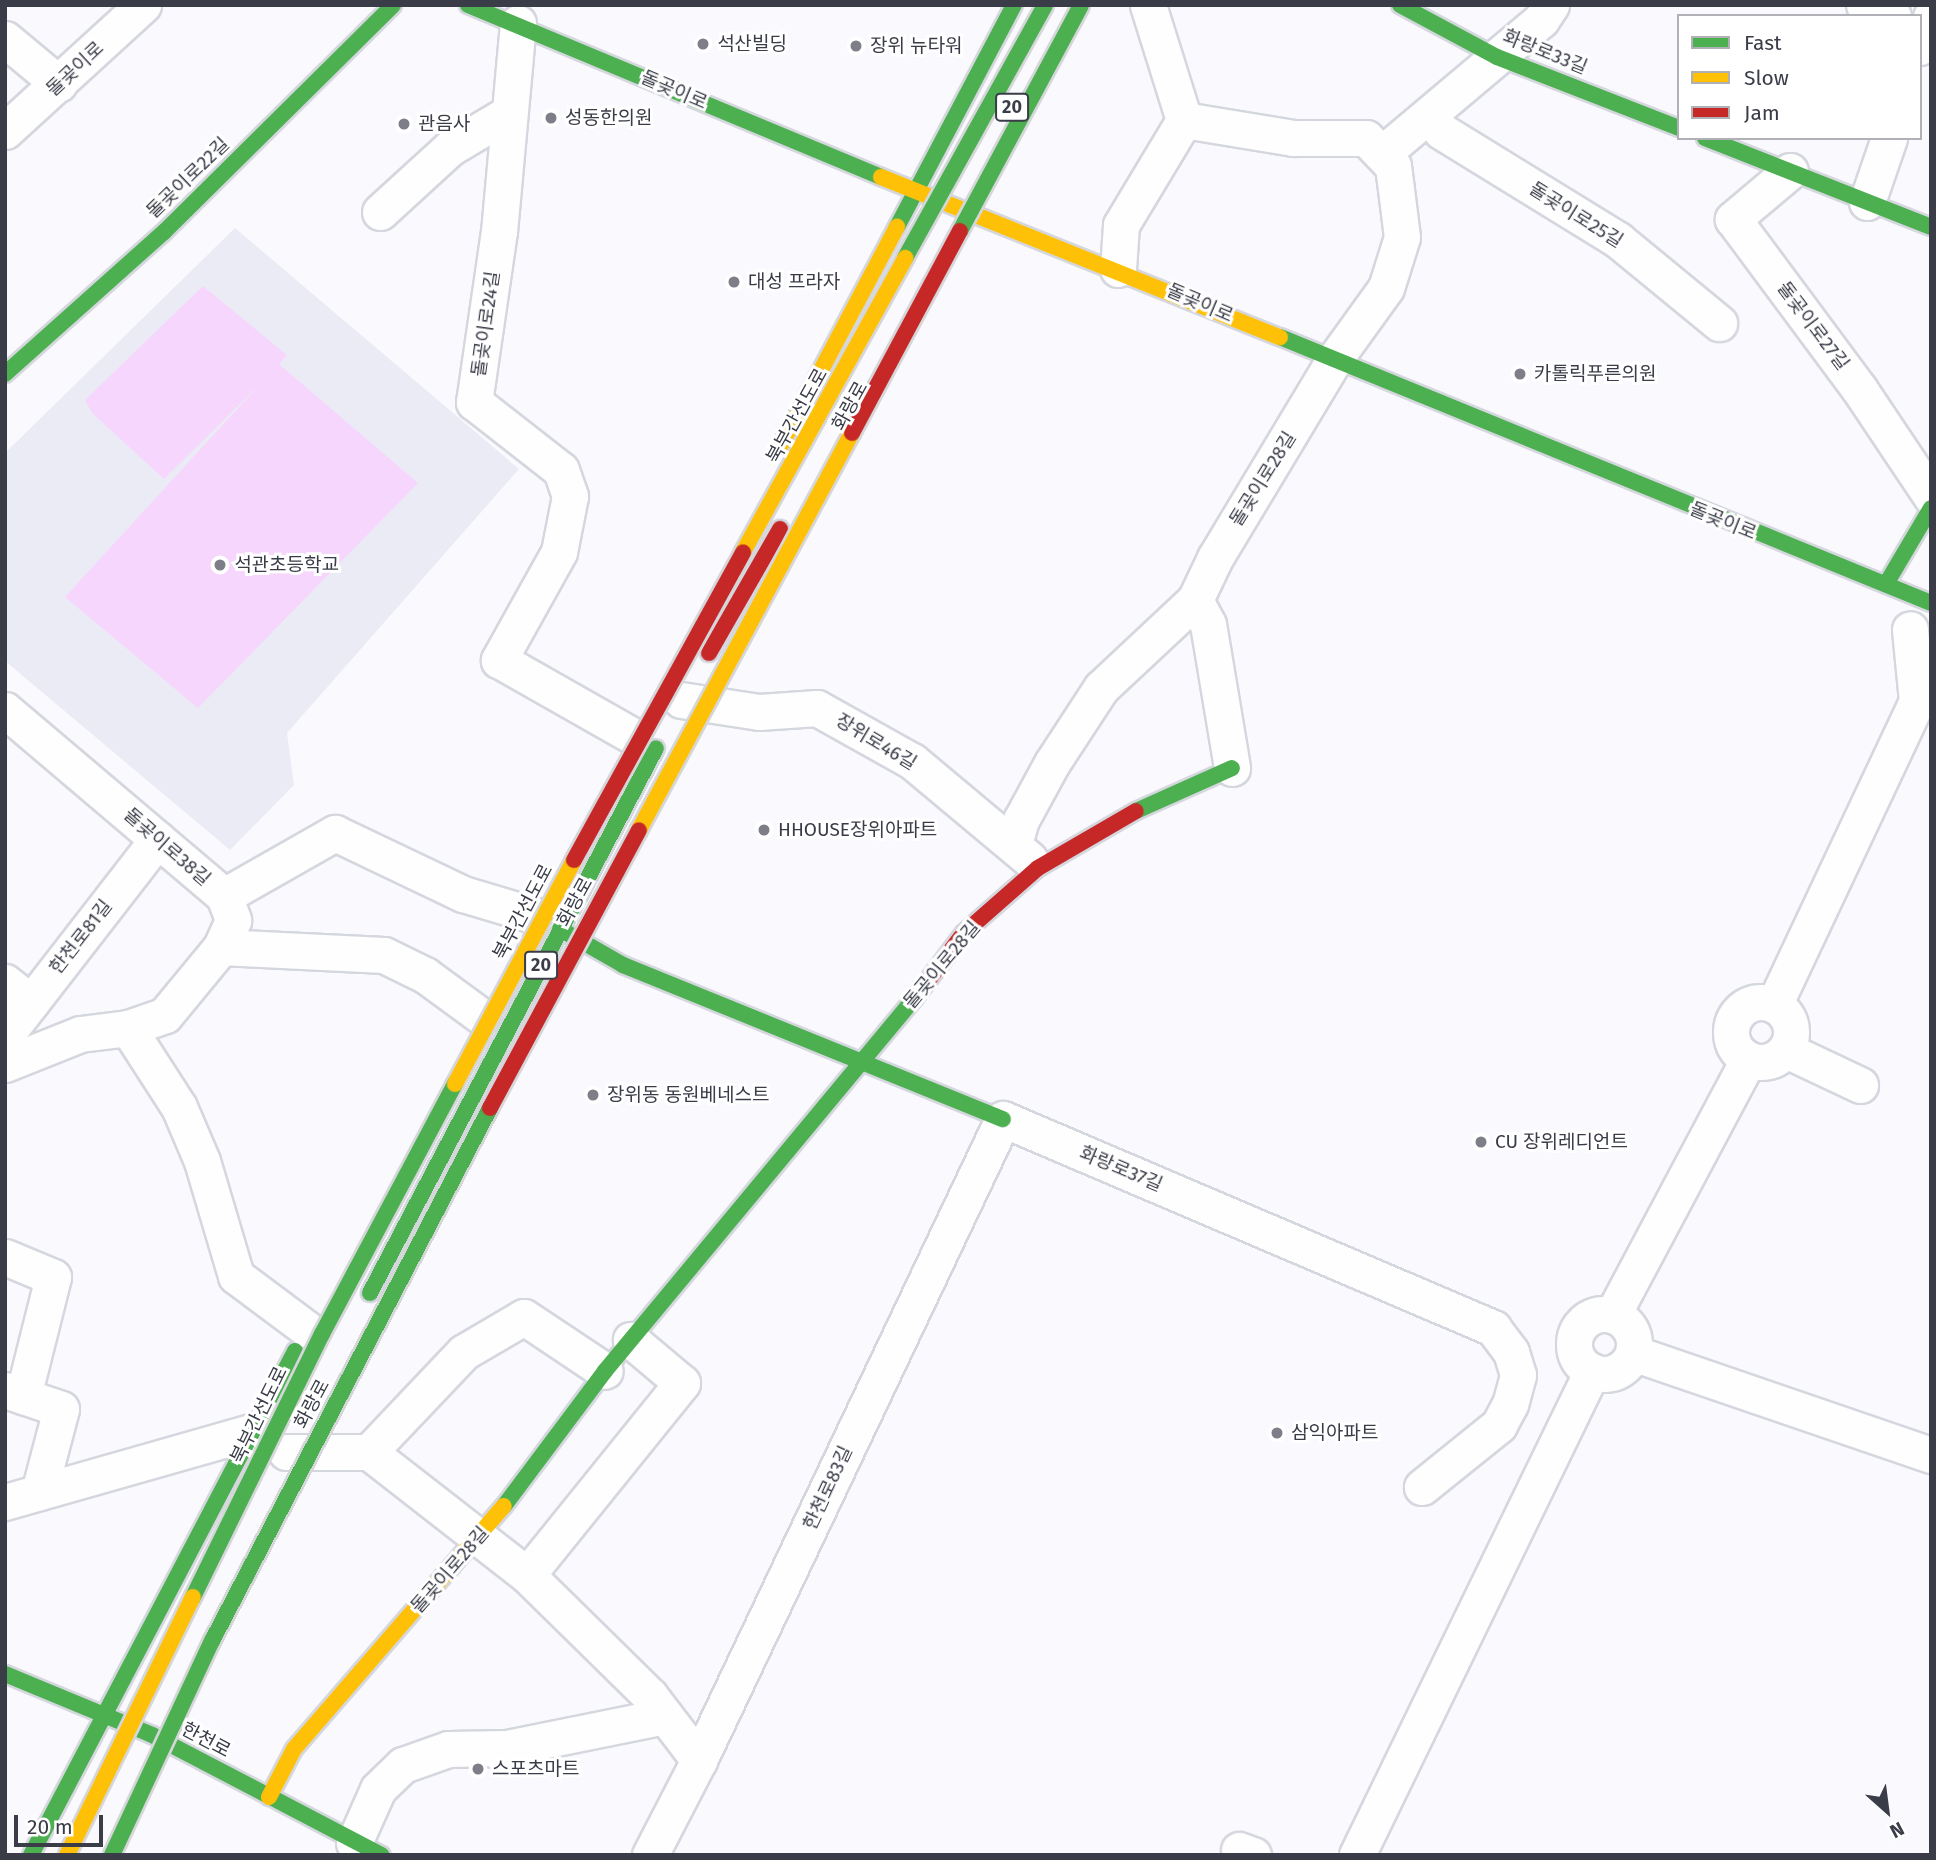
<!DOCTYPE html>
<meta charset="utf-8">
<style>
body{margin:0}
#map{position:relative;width:1936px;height:1860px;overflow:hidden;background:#f9f9fe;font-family:"Fira Sans","Noto Sans KR",sans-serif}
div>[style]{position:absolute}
.built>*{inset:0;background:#ebebf6}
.green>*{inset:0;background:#f6d6fc}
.roads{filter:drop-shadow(2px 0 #d5d7de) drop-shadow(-2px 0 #d5d7de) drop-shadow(0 2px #d5d7de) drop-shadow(0 -2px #d5d7de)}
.street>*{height:35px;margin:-17.5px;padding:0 17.5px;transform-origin:17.5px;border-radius:17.5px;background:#fefeff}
.street>.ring{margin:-17.5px;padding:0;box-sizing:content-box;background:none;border:35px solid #fefeff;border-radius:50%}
.fast>*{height:16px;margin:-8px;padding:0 8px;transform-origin:8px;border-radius:8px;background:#4caf50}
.slow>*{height:16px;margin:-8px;padding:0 8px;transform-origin:8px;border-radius:8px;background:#ffc107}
.jam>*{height:16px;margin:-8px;padding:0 8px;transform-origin:8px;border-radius:8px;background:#c62828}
.bridges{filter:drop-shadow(2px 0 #d5d6da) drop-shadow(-2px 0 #d5d6da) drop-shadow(0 2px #d5d6da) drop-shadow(0 -2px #d5d6da)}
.fast-bridge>*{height:16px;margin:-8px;padding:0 8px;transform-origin:8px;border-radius:8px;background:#4caf50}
.slow-bridge>*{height:16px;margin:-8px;padding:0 8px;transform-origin:8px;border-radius:8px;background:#ffc107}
.jam-bridge>*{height:16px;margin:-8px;padding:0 8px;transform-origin:8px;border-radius:8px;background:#c62828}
.dots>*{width:19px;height:19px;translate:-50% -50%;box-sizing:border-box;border:4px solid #fff;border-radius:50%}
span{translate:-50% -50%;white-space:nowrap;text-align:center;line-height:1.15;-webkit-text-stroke:6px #fff;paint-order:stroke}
.shield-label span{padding:2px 5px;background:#fff;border:2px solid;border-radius:5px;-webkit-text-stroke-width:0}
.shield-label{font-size:18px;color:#3a3c48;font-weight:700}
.poi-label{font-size:19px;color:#3a3c48}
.left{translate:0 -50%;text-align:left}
.street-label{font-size:19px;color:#3a3c48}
.frame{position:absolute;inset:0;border:7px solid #3a3c48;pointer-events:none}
.legend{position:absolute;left:1677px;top:14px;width:245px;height:126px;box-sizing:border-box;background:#fff;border:2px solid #b0b1b6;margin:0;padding:9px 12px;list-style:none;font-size:21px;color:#3a3c48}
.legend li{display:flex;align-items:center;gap:14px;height:35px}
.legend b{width:35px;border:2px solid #b0b1b6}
.north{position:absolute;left:1852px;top:1776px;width:70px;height:70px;-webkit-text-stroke:5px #fff;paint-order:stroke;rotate:152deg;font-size:19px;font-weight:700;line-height:28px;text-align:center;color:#3a3c48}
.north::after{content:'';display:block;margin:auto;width:24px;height:32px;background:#3a3c48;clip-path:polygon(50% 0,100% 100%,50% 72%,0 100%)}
.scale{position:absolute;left:14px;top:1815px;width:89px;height:32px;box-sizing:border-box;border:4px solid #3a3c48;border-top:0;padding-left:9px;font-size:21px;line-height:24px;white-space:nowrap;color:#3a3c48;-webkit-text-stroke:5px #fff;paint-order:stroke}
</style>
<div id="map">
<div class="built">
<i style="clip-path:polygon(235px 228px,519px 469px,287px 733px,294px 785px,230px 850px,5px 661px,5px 453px)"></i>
</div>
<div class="green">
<i style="clip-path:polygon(203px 286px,287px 355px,279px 364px,418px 483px,198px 708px,65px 597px,262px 382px,164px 479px,92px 413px,85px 400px)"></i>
</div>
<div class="roads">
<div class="street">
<i style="left:1864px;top:5px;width:31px;rotate:21deg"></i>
<i style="left:518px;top:23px;width:209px;rotate:95.2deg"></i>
<i style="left:499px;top:231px;width:173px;rotate:98.3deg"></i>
<i style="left:474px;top:402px;width:110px;rotate:38deg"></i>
<i style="left:561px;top:470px;width:28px;rotate:71deg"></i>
<i style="left:570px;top:496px;width:57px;rotate:101.1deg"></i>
<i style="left:559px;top:552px;width:124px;rotate:119.1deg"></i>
<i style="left:499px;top:660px;width:152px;rotate:29.6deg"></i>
<i style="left:5px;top:39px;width:70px;rotate:39.8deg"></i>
<i style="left:1920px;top:47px;width:32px;rotate:-70deg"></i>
<i style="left:1429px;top:115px;width:20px;rotate:53deg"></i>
<i style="left:1441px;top:131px;width:208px;rotate:31.6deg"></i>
<i style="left:1618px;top:240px;width:131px;rotate:39.4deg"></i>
<i style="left:5px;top:131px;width:187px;rotate:-42.4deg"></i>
<i style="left:1383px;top:153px;width:207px;rotate:-40.1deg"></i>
<i style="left:1541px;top:20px;width:18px;rotate:-56deg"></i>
<i style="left:1790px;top:171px;width:75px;rotate:139.9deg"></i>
<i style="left:1733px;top:219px;width:213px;rotate:53.4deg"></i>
<i style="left:1860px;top:390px;width:128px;rotate:56.2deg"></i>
<i style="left:1867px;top:202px;width:68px;rotate:-71deg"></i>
<i style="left:380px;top:212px;width:95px;rotate:-42.4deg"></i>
<i style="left:450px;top:148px;width:69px;rotate:-30.7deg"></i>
<i style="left:1118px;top:269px;width:44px;rotate:-86.1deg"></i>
<i style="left:1121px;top:225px;width:122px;rotate:-59deg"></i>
<i style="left:1184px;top:120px;width:121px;rotate:-107.4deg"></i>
<i style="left:1195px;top:600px;width:27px;rotate:62deg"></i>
<i style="left:1208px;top:624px;width:146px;rotate:80.5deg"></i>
<i style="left:681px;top:700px;width:79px;rotate:8.7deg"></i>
<i style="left:759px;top:712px;width:58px;rotate:-3.9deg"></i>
<i style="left:817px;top:708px;width:109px;rotate:29.2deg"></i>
<i style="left:912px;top:761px;width:153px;rotate:39.9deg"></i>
<i style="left:5px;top:710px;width:287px;rotate:40.3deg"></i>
<i style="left:224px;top:896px;width:26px;rotate:69deg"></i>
<i style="left:233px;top:920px;width:30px;rotate:114deg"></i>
<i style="left:1014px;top:844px;width:25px;rotate:-74deg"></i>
<i style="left:1021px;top:820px;width:65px;rotate:-61.5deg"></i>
<i style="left:1052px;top:763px;width:90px;rotate:-56.8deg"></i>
<i style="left:1101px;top:688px;width:129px;rotate:-43.1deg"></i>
<i style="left:1195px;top:600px;width:47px;rotate:-64.5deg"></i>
<i style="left:1215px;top:558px;width:231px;rotate:-59deg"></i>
<i style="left:1334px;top:360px;width:89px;rotate:-54.2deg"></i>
<i style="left:1386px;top:288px;width:53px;rotate:-72.6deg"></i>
<i style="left:1402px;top:237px;width:72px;rotate:-97.2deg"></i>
<i style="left:1393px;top:166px;width:39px;rotate:-134deg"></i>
<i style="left:1366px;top:138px;width:73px;rotate:180deg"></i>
<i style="left:1293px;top:138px;width:110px;rotate:-170.6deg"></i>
<i style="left:224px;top:896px;width:128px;rotate:-29.6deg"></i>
<i style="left:335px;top:833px;width:142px;rotate:25.5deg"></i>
<i style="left:463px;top:894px;width:77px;rotate:16.6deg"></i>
<i style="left:5px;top:982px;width:33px;rotate:38deg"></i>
<i class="ring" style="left:1731px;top:1002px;width:25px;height:25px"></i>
<i style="left:1774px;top:1005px;width:336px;rotate:-64.8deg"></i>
<i style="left:1917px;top:701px;width:72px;rotate:-95.6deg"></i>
<i style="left:128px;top:1028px;width:94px;rotate:57.2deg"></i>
<i style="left:179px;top:1107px;width:59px;rotate:66.9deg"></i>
<i style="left:202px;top:1161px;width:120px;rotate:73.5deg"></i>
<i style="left:236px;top:1276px;width:89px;rotate:36.7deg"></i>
<i style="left:5px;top:1036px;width:249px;rotate:-52.2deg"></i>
<i style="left:1786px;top:1050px;width:82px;rotate:25.3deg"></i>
<i style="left:5px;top:1064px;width:81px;rotate:-21.8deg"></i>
<i style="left:80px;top:1034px;width:48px;rotate:-7.1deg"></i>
<i style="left:128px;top:1028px;width:39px;rotate:-19deg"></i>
<i style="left:165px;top:1015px;width:88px;rotate:-50.5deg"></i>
<i style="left:221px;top:947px;width:163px;rotate:2.8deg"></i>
<i style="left:384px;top:955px;width:46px;rotate:26deg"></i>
<i style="left:425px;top:975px;width:69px;rotate:36.2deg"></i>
<i style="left:5px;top:1257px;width:52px;rotate:22.6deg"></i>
<i style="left:53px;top:1277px;width:123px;rotate:104.1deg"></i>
<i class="ring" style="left:1574px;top:1314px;width:25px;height:25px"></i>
<i style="left:1613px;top:1314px;width:288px;rotate:-62deg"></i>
<i style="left:1633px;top:1353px;width:315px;rotate:18.9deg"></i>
<i style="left:5px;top:1390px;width:59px;rotate:18.7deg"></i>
<i style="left:61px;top:1409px;width:86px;rotate:104.8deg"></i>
<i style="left:286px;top:1452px;width:83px"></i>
<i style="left:369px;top:1452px;width:138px;rotate:-46.5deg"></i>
<i style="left:464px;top:1352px;width:69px;rotate:-30.3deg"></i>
<i style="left:524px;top:1317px;width:97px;rotate:33.7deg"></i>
<i style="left:369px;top:1452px;width:200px;rotate:37.9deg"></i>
<i style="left:527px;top:1575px;width:173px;rotate:44.5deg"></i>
<i style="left:650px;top:1696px;width:81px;rotate:52.6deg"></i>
<i style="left:5px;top:1502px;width:255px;rotate:-15.9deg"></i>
<i style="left:527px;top:1575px;width:247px;rotate:-51.1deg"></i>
<i style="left:682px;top:1383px;width:67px;rotate:-139.9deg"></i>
<i style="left:354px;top:1843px;width:59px;rotate:-66deg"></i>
<i style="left:378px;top:1789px;width:35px;rotate:-44deg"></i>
<i style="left:403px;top:1765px;width:48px;rotate:-19.6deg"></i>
<i style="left:448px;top:1749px;width:59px;rotate:-1deg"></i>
<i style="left:507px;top:1748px;width:161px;rotate:-11.4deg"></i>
<i style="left:1239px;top:1850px;width:15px;rotate:20deg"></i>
<i style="left:650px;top:1855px;width:107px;rotate:-62.7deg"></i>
<i style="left:699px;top:1760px;width:709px;rotate:-64.63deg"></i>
<i style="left:1003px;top:1119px;width:533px;rotate:23.1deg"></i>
<i style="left:1493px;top:1328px;width:30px;rotate:53deg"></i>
<i style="left:1511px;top:1352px;width:24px;rotate:73deg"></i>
<i style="left:1518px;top:1375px;width:30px;rotate:105deg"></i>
<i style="left:1510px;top:1404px;width:24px;rotate:118deg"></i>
<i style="left:1499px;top:1425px;width:99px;rotate:141.2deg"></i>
<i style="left:1357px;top:1855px;width:538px;rotate:-64.1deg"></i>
</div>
<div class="fast">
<i style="left:468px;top:5px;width:447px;rotate:22.6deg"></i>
<i style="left:1400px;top:5px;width:110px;rotate:28.2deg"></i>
<i style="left:1497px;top:57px;width:195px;rotate:21.3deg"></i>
<i style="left:1705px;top:138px;width:243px;rotate:21.5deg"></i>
<i style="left:897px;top:227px;width:251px;rotate:-62.2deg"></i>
<i style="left:1280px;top:337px;width:703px;rotate:22.23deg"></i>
<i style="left:5px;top:374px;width:213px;rotate:-41.8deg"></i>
<i style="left:164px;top:232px;width:322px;rotate:-44.7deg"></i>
<i style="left:1886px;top:584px;width:88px;rotate:-59.4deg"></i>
<i style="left:1136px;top:811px;width:105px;rotate:-24.1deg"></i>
<i style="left:560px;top:929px;width:73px;rotate:29.7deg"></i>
<i style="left:623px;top:965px;width:410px;rotate:22.1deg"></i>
<i style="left:370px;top:1293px;width:615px;rotate:-62.31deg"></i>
<i style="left:504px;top:1506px;width:169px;rotate:-53.2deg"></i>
<i style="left:605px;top:1371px;width:484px;rotate:-50.3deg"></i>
<i style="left:5px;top:1674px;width:159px;rotate:22.5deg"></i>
<i style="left:152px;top:1735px;width:259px;rotate:27.6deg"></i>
<i style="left:31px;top:1855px;width:569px;rotate:-62.35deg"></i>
</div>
<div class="slow">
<i style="left:881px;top:177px;width:430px;rotate:21.9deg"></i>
<i style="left:782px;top:444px;width:246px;rotate:-62.1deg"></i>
<i style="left:269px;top:1797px;width:54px;rotate:-62.5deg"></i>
<i style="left:294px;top:1749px;width:321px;rotate:-49.2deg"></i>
</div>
<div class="jam">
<i style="left:709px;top:653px;width:143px;rotate:-60.2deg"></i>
<i style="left:914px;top:999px;width:83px;rotate:-52.9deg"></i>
<i style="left:964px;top:933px;width:98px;rotate:-41.3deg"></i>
<i style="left:1038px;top:868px;width:113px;rotate:-30.2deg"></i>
</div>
</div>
<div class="bridges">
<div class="fast-bridge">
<i style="left:960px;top:231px;width:256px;rotate:-61.8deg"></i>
<i style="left:905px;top:258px;width:289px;rotate:-61deg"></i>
<i style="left:193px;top:1597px;width:293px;rotate:-63.9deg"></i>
<i style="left:322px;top:1334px;width:283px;rotate:-62deg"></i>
<i style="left:112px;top:1855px;width:236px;rotate:-65deg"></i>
<i style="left:212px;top:1641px;width:601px;rotate:-62.45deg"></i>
</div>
<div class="slow-bridge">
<i style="left:743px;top:552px;width:336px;rotate:-61.1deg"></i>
<i style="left:639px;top:830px;width:451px;rotate:-61.8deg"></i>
<i style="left:455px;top:1084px;width:254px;rotate:-62deg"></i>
<i style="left:67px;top:1855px;width:287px;rotate:-64deg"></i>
</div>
<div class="jam-bridge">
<i style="left:852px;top:433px;width:229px;rotate:-61.9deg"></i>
<i style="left:574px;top:860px;width:351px;rotate:-61.2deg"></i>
<i style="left:490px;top:1108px;width:315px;rotate:-61.8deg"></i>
</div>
</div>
<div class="dots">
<i style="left:703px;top:44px;background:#7d7e88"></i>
<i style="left:856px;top:46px;background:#7d7e88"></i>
<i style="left:551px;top:118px;background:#7d7e88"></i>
<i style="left:404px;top:124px;background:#7d7e88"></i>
<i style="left:734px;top:282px;background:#7d7e88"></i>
<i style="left:1520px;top:374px;background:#7d7e88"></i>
<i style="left:220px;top:565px;background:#7d7e88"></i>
<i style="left:764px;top:830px;background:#7d7e88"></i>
<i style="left:593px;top:1095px;background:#7d7e88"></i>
<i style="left:1481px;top:1142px;background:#7d7e88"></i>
<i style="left:1277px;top:1433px;background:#7d7e88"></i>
<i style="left:478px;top:1769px;background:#7d7e88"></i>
</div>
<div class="shield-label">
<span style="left:1012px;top:107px">20</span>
<span style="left:541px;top:965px">20</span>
</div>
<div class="poi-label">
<span class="left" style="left:717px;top:44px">석산빌딩</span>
<span class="left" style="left:870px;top:46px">장위 뉴타워</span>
<span class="left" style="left:565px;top:118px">성동한의원</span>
<span class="left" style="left:418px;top:124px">관음사</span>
<span class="left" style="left:748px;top:282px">대성 프라자</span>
<span class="left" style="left:1534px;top:374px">카톨릭푸른의원</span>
<span class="left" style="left:234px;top:565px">석관초등학교</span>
<span class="left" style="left:778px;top:830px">HHOUSE장위아파트</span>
<span class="left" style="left:607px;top:1095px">장위동 동원베네스트</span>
<span class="left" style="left:1495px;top:1142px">CU 장위레디언트</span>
<span class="left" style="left:1291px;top:1433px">삼익아파트</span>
<span class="left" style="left:492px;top:1769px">스포츠마트</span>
</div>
<div class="street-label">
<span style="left:1545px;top:52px;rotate:22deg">화랑로33길</span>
<span style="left:75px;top:69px;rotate:-43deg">돌곶이로</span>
<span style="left:674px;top:90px;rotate:23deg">돌곶이로</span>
<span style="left:188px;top:178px;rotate:-44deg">돌곶이로22길</span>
<span style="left:1576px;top:215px;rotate:32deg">돌곶이로25길</span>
<span style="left:1200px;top:303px;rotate:23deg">돌곶이로</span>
<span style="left:486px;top:324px;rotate:-82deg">돌곶이로24길</span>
<span style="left:1813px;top:326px;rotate:53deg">돌곶이로27길</span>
<span style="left:850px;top:406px;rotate:-61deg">화랑로</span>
<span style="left:797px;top:416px;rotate:-61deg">북부간선도로</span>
<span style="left:1263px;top:479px;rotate:-58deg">돌곶이로28길</span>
<span style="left:1723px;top:521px;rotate:22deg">돌곶이로</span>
<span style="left:876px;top:742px;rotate:31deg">장위로46길</span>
<span style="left:167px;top:847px;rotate:41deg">돌곶이로38길</span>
<span style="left:575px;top:902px;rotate:-61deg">화랑로</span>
<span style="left:523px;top:912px;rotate:-62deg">북부간선도로</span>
<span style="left:81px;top:937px;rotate:-52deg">한천로81길</span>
<span style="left:942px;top:965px;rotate:-50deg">돌곶이로28길</span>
<span style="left:1121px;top:1169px;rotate:23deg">화랑로37길</span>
<span style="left:312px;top:1404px;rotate:-62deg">화랑로</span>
<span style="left:259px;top:1415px;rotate:-64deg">북부간선도로</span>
<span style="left:828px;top:1488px;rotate:-65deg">한천로83길</span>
<span style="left:450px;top:1570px;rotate:-49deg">돌곶이로28길</span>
<span style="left:206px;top:1740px;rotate:28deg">한천로</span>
</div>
<div class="frame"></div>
<ul class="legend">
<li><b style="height:9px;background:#4caf50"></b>Fast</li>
<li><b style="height:9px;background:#ffc107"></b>Slow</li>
<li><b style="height:9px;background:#c62828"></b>Jam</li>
</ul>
<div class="north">N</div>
<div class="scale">20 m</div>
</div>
